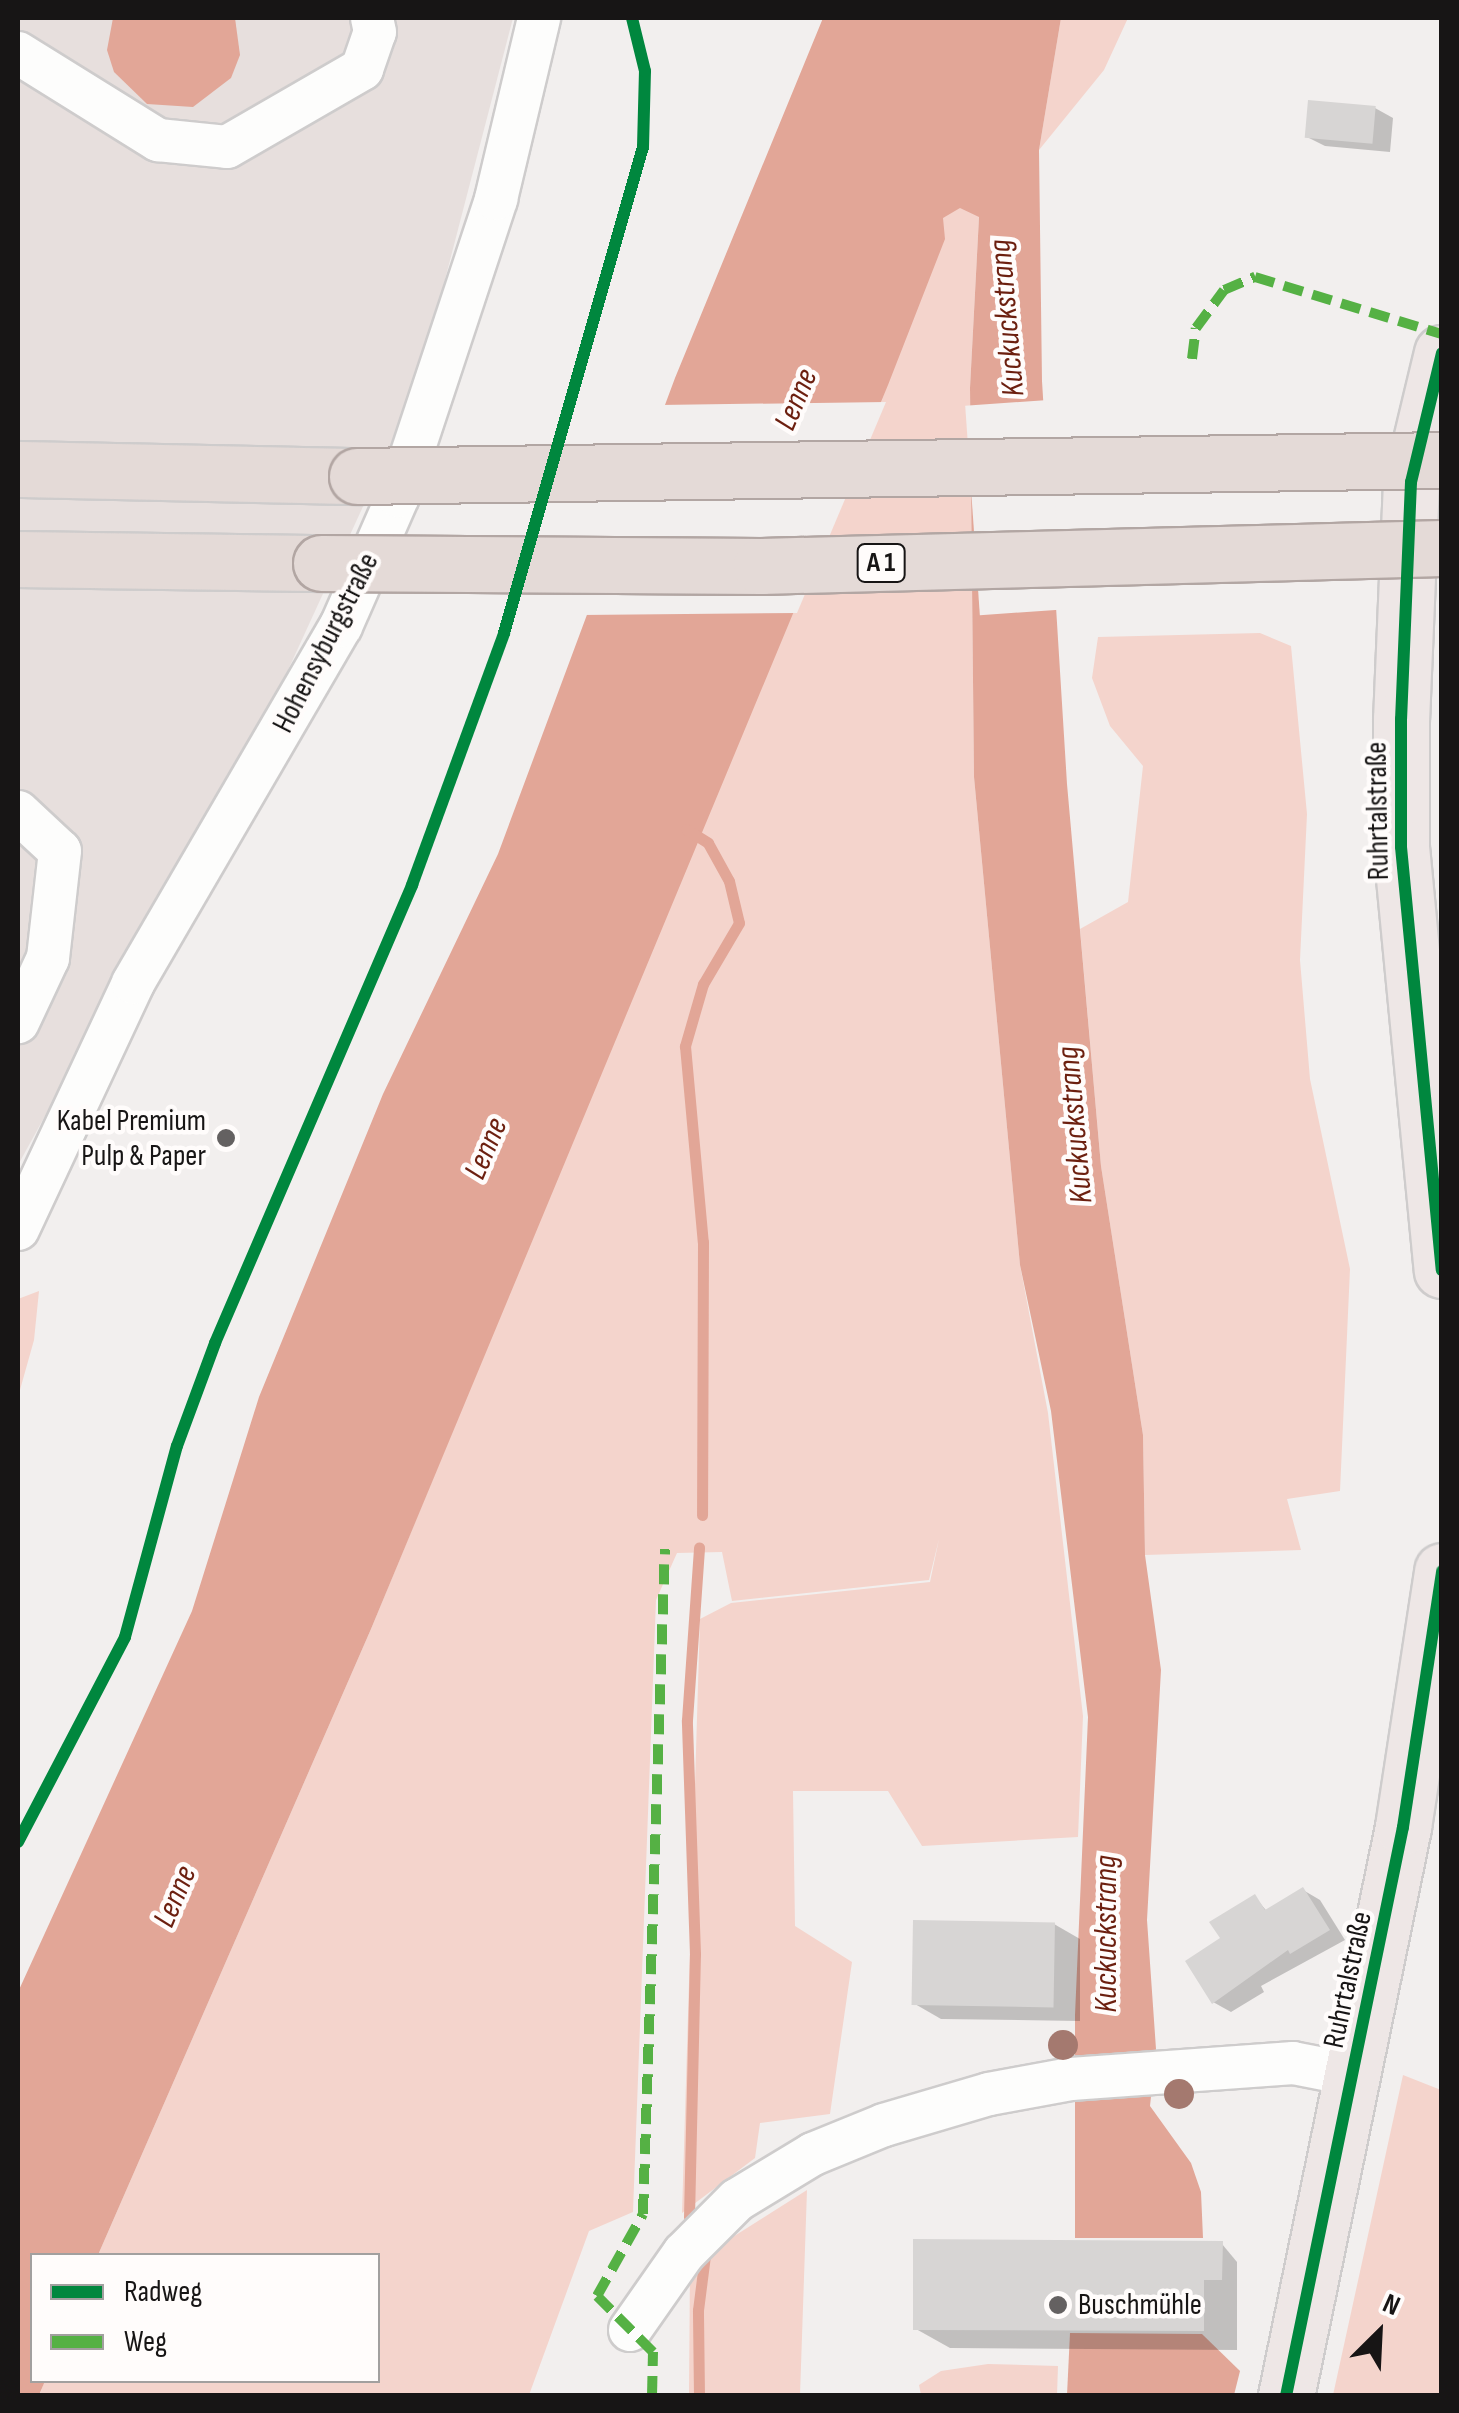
<!DOCTYPE html>
<meta charset="utf-8">
<style>
body{margin:0}
#map{position:relative;width:1459px;height:2413px;overflow:hidden;background:#f2efee;font-family:"Sofia Sans Condensed",sans-serif}
div>[style]{position:absolute}
.built>*{inset:0;background:#e7dfdd}
.green>*{inset:0;background:#f4d4cc}
.water>*{inset:0;background:#e2a697}
.pier>*{inset:0;background:#f2efee;transform-origin:0 0}
.shadow>*{inset:0;background:#0003}
.stream>*{height:11px;margin:-5.5px;padding:0 5.5px;transform-origin:5.5px;border-radius:5.5px;background:#e2a697}
.building>*{inset:0;background:#d7d5d4;transform-origin:0 0}
.roads{filter:drop-shadow(2px 0 #cecccc) drop-shadow(-2px 0 #cecccc) drop-shadow(0 2px #cecccc) drop-shadow(0 -2px #cecccc)}
.minor>*{height:42px;margin:-21px;padding:0 21px;transform-origin:21px;border-radius:21px;background:#fdfdfc}
.major>*{height:55px;margin:-27.5px;padding:0 27.5px;transform-origin:27.5px;border-radius:27.5px;background:#eee7e6}
.highway>*{height:55px;margin:-27.5px;padding:0 27.5px;transform-origin:27.5px;border-radius:27.5px;background:#e4dad7}
.bridges{filter:drop-shadow(2px 0 #b2a6a3) drop-shadow(-2px 0 #b2a6a3) drop-shadow(0 2px #b2a6a3) drop-shadow(0 -2px #b2a6a3)}
.highway-bridge>*{height:55px;margin:-27.5px;padding:0 27.5px;transform-origin:27.5px;border-radius:27.5px;background:#e4dad7}
.quiet>*{height:10px;margin-top:-5px;transform-origin:0;background:repeating-linear-gradient(90deg,#55b144 0 20px,transparent 0 30px)}
.cycleway>*{height:12px;margin:-6px;padding:0 6px;transform-origin:6px;border-radius:6px;background:#00873e}
.trees>*{width:30px;height:30px;margin:-15px;border-radius:50%;background:#a4796f}
.dots>*{width:28px;height:28px;translate:-50% -50%;box-sizing:border-box;border:5px solid #fffcfb;border-radius:50%}
span{translate:-50% -50%;white-space:nowrap;text-align:center;line-height:1.15;-webkit-text-stroke:9px #fffcfb;paint-order:stroke}
.shield-label span{padding:2px 8px;background:#fffcfb;border:2px solid;border-radius:8px;-webkit-text-stroke-width:0}
.shield-label{font-size:28px;color:#171515;font-weight:700}
.street-label{font-size:30px;color:#171515}
.poi-label{font-size:30px;color:#171515}
.right{translate:-100% -50%;text-align:right}
.left{translate:0 -50%;text-align:left}
.water-label{font-size:32px;color:#6c1f0f;font-style:italic}
.frame{position:absolute;inset:0;border:20px solid #171515;pointer-events:none}
.legend{position:absolute;left:30px;top:2253px;width:350px;height:130px;box-sizing:border-box;background:#fffcfb;border:2px solid #a2a09f;margin:0;padding:12px 18px;list-style:none;font-size:30px;color:#171515}
.legend li{display:flex;align-items:center;gap:20px;height:50px}
.legend b{width:50px;border:2px solid #a2a09f}
.north{position:absolute;left:1329px;top:2283px;width:100px;height:100px;-webkit-text-stroke:8px #fffcfb;paint-order:stroke;rotate:24deg;font-size:28px;font-weight:700;line-height:40px;text-align:center;color:#171515}
.north::after{content:'';display:block;margin:auto;width:35px;height:45px;background:#171515;clip-path:polygon(50% 0,100% 100%,50% 72%,0 100%)}
</style>
<div id="map">
<div class="built">
<i style="clip-path:polygon(18px 18px,513px 18px,416px 391px,277px 694px,18px 1165px)"></i>
</div>
<div class="green">
<i style="clip-path:polygon(1061px 18px,1128px 18px,1104px 70px,1039px 150px)"></i>
<i style="clip-path:polygon(961px 207px,979px 216px,970px 388px,974px 777px,1020px 1265px,1048px 1413px,1083px 1716px,1078px 1837px,922px 1846px,888px 1791px,793px 1791px,795px 1926px,852px 1962px,830px 2114px,760px 2123px,755px 2158px,682px 2213px,700px 1619px,731px 1603px,930px 1582px,939px 1539px,929px 1580px,732px 1601px,722px 1552px,677px 1553px,656px 1600px,633px 2212px,589px 2231px,529px 2395px,39px 2396px,45px 2380px,378px 2380px,378px 2256px,98px 2255px,371px 1629px,708px 811px,943px 217px)"></i>
<i style="clip-path:polygon(1260px 633px,1291px 646px,1307px 814px,1300px 960px,1310px 1079px,1350px 1269px,1340px 1491px,1287px 1499px,1301px 1550px,1145px 1555px,1143px 1435px,1101px 1166px,1080px 929px,1128px 902px,1143px 766px,1110px 726px,1092px 678px,1098px 637px)"></i>
<i style="clip-path:polygon(39px 1291px,34px 1340px,18px 1397px,18px 1299px)"></i>
<i style="clip-path:polygon(1403px 2075px,1441px 2090px,1441px 2395px,1333px 2395px)"></i>
<i style="clip-path:polygon(807px 2190px,800px 2395px,689px 2396px,690px 2264px)"></i>
<i style="clip-path:polygon(988px 2364px,1058px 2366px,1057px 2395px,921px 2395px,919px 2385px,941px 2371px)"></i>
</div>
<div class="water">
<i style="clip-path:polygon(113px 18px,235px 18px,240px 55px,231px 78px,193px 107px,147px 104px,114px 72px,107px 50px)"></i>
<i style="clip-path:polygon(823px 18px,1061px 18px,1039px 150px,1042px 381px,1067px 784px,1101px 1166px,1143px 1435px,1145px 1555px,1161px 1670px,1147px 1920px,1156px 2049px,1150px 2106px,1191px 2163px,1201px 2192px,1203px 2238px,1075px 2238px,1075px 2015px,1088px 1717px,1051px 1411px,1020px 1265px,974px 777px,970px 388px,979px 217px,960px 208px,943px 218px,945px 239px,888px 385px,371px 1629px,98px 2255px,32px 2256px,32px 2380px,45px 2381px,39px 2395px,18px 2396px,18px 1992px,192px 1611px,259px 1397px,383px 1094px,498px 854px,675px 378px)"></i>
<i style="clip-path:polygon(1070px 2333px,1202px 2334px,1240px 2371px,1234px 2395px,1067px 2395px)"></i>
</div>
<div class="pier">
<i style="left:1048px;top:400px;width:210px;height:83px;rotate:86deg"></i>
<i style="clip-path:polygon(886px 402px,797px 613px,581px 615px,659px 405px)"></i>
</div>
<div class="shadow">
<i style="clip-path:polygon(1375px 108px,1393px 118px,1390px 152px,1325px 146px,1307px 137px)"></i>
<i style="clip-path:polygon(1303px 1890px,1320px 1900px,1345px 1940px,1261px 1986px,1264px 1992px,1231px 2012px,1213px 2002px,1224px 1939px,1255px 1897px,1270px 1915px)"></i>
<i style="clip-path:polygon(1054px 1924px,1080px 1939px,1080px 2021px,941px 2019px,915px 2004px)"></i>
<i style="clip-path:polygon(1222px 2244px,1237px 2262px,1237px 2350px,950px 2348px,916px 2329px)"></i>
</div>
<div class="stream">
<i style="left:686px;top:829px;width:26px;rotate:32deg"></i>
<i style="left:708px;top:843px;width:43px;rotate:61.1deg"></i>
<i style="left:729px;top:881px;width:43px;rotate:76.6deg"></i>
<i style="left:739px;top:923px;width:71px;rotate:120.5deg"></i>
<i style="left:703px;top:984px;width:65px;rotate:106.2deg"></i>
<i style="left:685px;top:1046px;width:197px;rotate:84.8deg"></i>
<i style="left:703px;top:1242px;width:273px;rotate:90.2deg"></i>
<i style="left:689px;top:2217px;width:263px;rotate:-88.7deg"></i>
<i style="left:695px;top:1954px;width:234px;rotate:-92deg"></i>
<i style="left:687px;top:1720px;width:173px;rotate:-86deg"></i>
<i style="left:699px;top:2396px;width:86px;rotate:-90.7deg"></i>
<i style="left:698px;top:2310px;width:55px;rotate:-82.7deg"></i>
</div>
<div class="building">
<i style="left:1308px;top:100px;width:68px;height:38px;rotate:5deg"></i>
<i style="clip-path:polygon(1303px 1887px,1330px 1930px,1290px 1954px,1288px 1950px,1212px 2004px,1185px 1961px,1220px 1938px,1209px 1922px,1255px 1894px,1265px 1910px)"></i>
<i style="left:913px;top:1920px;width:142px;height:85px;rotate:1deg"></i>
<i style="clip-path:polygon(913px 2239px,1223px 2241px,1222px 2280px,1204px 2280px,1204px 2331px,913px 2330px)"></i>
</div>
<div class="roads">
<div class="minor">
<i style="left:18px;top:53px;width:165px;rotate:31.9deg"></i>
<i style="left:158px;top:140px;width:69px;rotate:5.8deg"></i>
<i style="left:227px;top:147px;width:156px;rotate:-30deg"></i>
<i style="left:362px;top:69px;width:39px;rotate:-71deg"></i>
<i style="left:375px;top:32px;width:14px;rotate:-102deg"></i>
<i style="left:18px;top:812px;width:57px;rotate:42.9deg"></i>
<i style="left:60px;top:851px;width:108px;rotate:96.4deg"></i>
<i style="left:48px;top:958px;width:71px;rotate:115.1deg"></i>
<i style="left:18px;top:1229px;width:272px;rotate:-64.9deg"></i>
<i style="left:133px;top:983px;width:413px;rotate:-59.8deg"></i>
<i style="left:341px;top:626px;width:142px;rotate:-66.3deg"></i>
<i style="left:398px;top:496px;width:313px;rotate:-71.7deg"></i>
<i style="left:496px;top:199px;width:186px;rotate:-76.6deg"></i>
<i style="left:630px;top:2330px;width:94px;rotate:-55deg"></i>
<i style="left:684px;top:2253px;width:75px;rotate:-45deg"></i>
<i style="left:737px;top:2200px;width:89px;rotate:-31.2deg"></i>
<i style="left:813px;top:2154px;width:77px;rotate:-22.2deg"></i>
<i style="left:884px;top:2125px;width:109px;rotate:-16.4deg"></i>
<i style="left:989px;top:2094px;width:83px;rotate:-10.4deg"></i>
<i style="left:1071px;top:2079px;width:223px;rotate:-4.1deg"></i>
<i style="left:1293px;top:2063px;width:62px;rotate:11.1deg"></i>
</div>
<div class="major">
<i style="left:1442px;top:353px;width:133px;rotate:103.5deg"></i>
<i style="left:1411px;top:482px;width:237px;rotate:92.4deg"></i>
<i style="left:1401px;top:719px;width:128px;rotate:90deg"></i>
<i style="left:1401px;top:847px;width:425px;rotate:84.5deg"></i>
<i style="left:1286px;top:2396px;width:581px;rotate:-78.38deg"></i>
<i style="left:1403px;top:1827px;width:259px;rotate:-81.3deg"></i>
</div>
<div class="highway">
<i style="left:18px;top:469px;width:339px;rotate:1.2deg"></i>
<i style="left:18px;top:559px;width:303px;rotate:0.8deg"></i>
</div>
</div>
<div class="bridges">
<div class="highway-bridge">
<i style="left:357px;top:476px;width:1085px;rotate:-0.84deg"></i>
<i style="left:321px;top:563px;width:440px;rotate:0.4deg"></i>
<i style="left:761px;top:566px;width:681px;rotate:-1.51deg"></i>
</div>
</div>
<div class="quiet">
<i style="left:1192px;top:359px;width:31px;rotate:-83deg"></i>
<i style="left:1196px;top:328px;width:47px;rotate:-53.6deg"></i>
<i style="left:1224px;top:290px;width:34px;rotate:-23deg"></i>
<i style="left:1255px;top:277px;width:195px;rotate:17deg"></i>
<i style="left:652px;top:2396px;width:44px;rotate:-88.7deg"></i>
<i style="left:653px;top:2352px;width:79px;rotate:-135deg"></i>
<i style="left:597px;top:2296px;width:94px;rotate:-60.7deg"></i>
<i style="left:643px;top:2214px;width:665px;rotate:-88.11deg"></i>
</div>
<div class="cycleway">
<i style="left:1442px;top:353px;width:133px;rotate:103.5deg"></i>
<i style="left:1411px;top:482px;width:237px;rotate:92.4deg"></i>
<i style="left:1401px;top:719px;width:128px;rotate:90deg"></i>
<i style="left:1401px;top:847px;width:425px;rotate:84.5deg"></i>
<i style="left:18px;top:1842px;width:231px;rotate:-62.4deg"></i>
<i style="left:125px;top:1637px;width:198px;rotate:-74.8deg"></i>
<i style="left:177px;top:1446px;width:110px;rotate:-69.7deg"></i>
<i style="left:215px;top:1343px;width:499px;rotate:-66.7deg"></i>
<i style="left:412px;top:885px;width:268px;rotate:-69.9deg"></i>
<i style="left:504px;top:633px;width:505px;rotate:-74.04deg"></i>
<i style="left:643px;top:147px;width:76px;rotate:-88.5deg"></i>
<i style="left:645px;top:71px;width:55px;rotate:-103.8deg"></i>
<i style="left:1286px;top:2396px;width:581px;rotate:-78.38deg"></i>
<i style="left:1403px;top:1827px;width:259px;rotate:-81.3deg"></i>
</div>
<div class="trees">
<i style="left:1063px;top:2045px"></i>
<i style="left:1179px;top:2094px"></i>
</div>
<div class="dots">
<i style="left:226px;top:1138px;background:#646161"></i>
<i style="left:1058px;top:2305px;background:#646161"></i>
</div>
<div class="shield-label">
<span style="left:881px;top:563px">A 1</span>
</div>
<div class="street-label">
<span style="left:326px;top:643px;rotate:-63deg">Hohensyburgstraße</span>
<span style="left:1378px;top:811px;rotate:-91deg">Ruhrtalstraße</span>
<span style="left:1348px;top:1980px;rotate:-78deg">Ruhrtalstraße</span>
</div>
<div class="poi-label">
<span class="right" style="left:206px;top:1138px">Kabel Premium<br>Pulp &amp; Paper</span>
<span class="left" style="left:1078px;top:2305px">Buschmühle</span>
</div>
<div class="water-label">
<span style="left:1008px;top:318px;rotate:-95deg">Kuckuckstrang</span>
<span style="left:797px;top:400px;rotate:-67deg">Lenne</span>
<span style="left:1076px;top:1125px;rotate:-95deg">Kuckuckstrang</span>
<span style="left:487px;top:1149px;rotate:-67deg">Lenne</span>
<span style="left:176px;top:1897px;rotate:-67deg">Lenne</span>
<span style="left:1107px;top:1934px;rotate:-90deg">Kuckuckstrang</span>
</div>
<div class="frame"></div>
<ul class="legend">
<li><b style="height:12px;background:#00873e"></b>Radweg</li>
<li><b style="height:12px;background:#55b144"></b>Weg</li>
</ul>
<div class="north">N</div>
</div>
